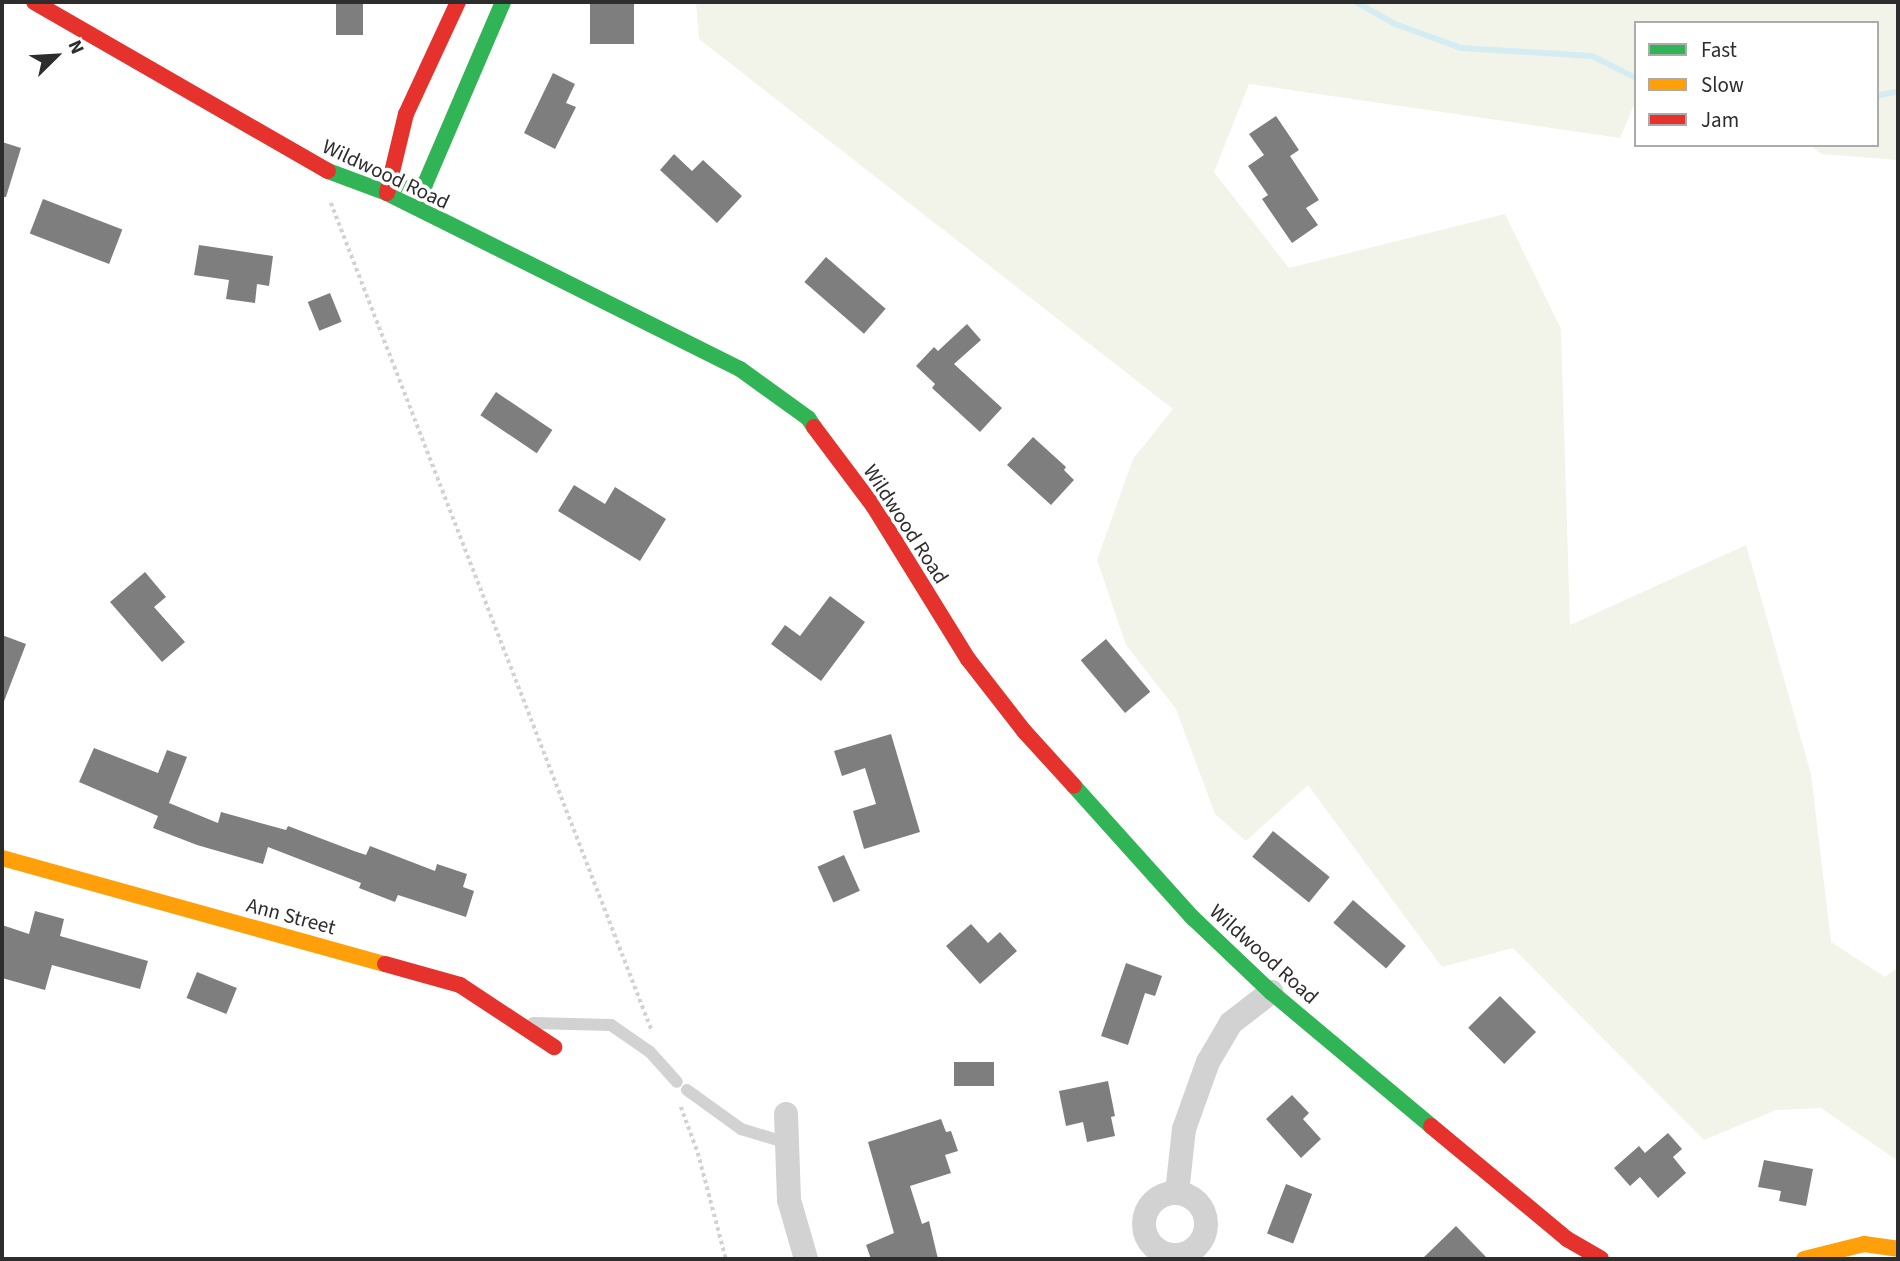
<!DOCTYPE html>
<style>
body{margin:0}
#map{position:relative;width:1900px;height:1261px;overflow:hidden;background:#fff;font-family:"Source Sans 3",sans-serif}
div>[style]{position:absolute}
.green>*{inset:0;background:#f2f4ea}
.stream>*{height:6px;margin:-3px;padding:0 3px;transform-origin:3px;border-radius:3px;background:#d5edf2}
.building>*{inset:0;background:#7e7e7e;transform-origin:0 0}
.path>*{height:3.5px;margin-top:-1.75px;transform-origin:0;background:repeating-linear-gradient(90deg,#d2d2d2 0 3.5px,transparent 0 7px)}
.lane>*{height:12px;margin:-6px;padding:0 6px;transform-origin:6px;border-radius:6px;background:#d2d2d2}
.street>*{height:24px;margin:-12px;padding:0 12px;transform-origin:12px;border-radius:12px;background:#d2d2d2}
.street>.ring{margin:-12px;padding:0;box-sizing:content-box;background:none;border:24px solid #d2d2d2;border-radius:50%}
.fast>*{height:16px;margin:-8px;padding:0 8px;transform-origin:8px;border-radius:8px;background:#30b455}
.slow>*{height:16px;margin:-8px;padding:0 8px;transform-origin:8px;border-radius:8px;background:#ff9f0a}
.jam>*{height:16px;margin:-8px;padding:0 8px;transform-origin:8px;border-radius:8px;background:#e5322d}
span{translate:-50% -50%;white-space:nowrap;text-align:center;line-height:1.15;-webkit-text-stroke:7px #fff;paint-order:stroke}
.street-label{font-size:21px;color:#2d2d2d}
.frame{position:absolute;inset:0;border:4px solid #2d2d2d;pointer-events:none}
.legend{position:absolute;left:1634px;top:21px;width:245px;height:126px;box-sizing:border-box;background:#fff;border:2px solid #ababab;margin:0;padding:9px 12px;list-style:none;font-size:21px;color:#2d2d2d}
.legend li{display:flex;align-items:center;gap:14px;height:35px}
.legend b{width:35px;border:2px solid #ababab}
.north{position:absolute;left:21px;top:21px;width:70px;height:70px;-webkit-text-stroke:5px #fff;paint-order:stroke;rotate:66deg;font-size:19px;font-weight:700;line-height:28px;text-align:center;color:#2d2d2d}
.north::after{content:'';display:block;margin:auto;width:24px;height:32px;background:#2d2d2d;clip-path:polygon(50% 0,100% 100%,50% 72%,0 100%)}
</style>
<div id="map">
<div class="green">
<i style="clip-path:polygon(696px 2px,1898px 2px,1898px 160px,1821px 154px,1811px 145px,1877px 145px,1877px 23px,1636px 23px,1636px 100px,1620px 138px,1249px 84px,1214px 172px,1289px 268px,1505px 214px,1561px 329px,1570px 625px,1746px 545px,1811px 774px,1831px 942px,1885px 977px,1898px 967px,1898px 1161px,1821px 1108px,1776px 1110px,1704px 1140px,1513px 948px,1442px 967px,1308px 785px,1246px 841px,1215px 814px,1176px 709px,1126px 645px,1097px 560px,1133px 459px,1173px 409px,699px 39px)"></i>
</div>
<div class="stream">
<i style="left:1356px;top:2px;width:45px;rotate:29.4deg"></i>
<i style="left:1395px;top:24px;width:70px;rotate:20deg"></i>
<i style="left:1461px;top:48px;width:131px;rotate:3.5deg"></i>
<i style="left:1592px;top:56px;width:49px;rotate:26.6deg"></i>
<i style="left:1877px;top:96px;width:22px;rotate:-13deg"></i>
</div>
<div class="building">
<i style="left:336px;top:2px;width:27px;height:33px"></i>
<i style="left:590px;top:2px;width:44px;height:42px"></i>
<i style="clip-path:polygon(553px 73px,575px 84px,566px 103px,576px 107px,555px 149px,524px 133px)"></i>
<i style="clip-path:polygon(1276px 116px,1299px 150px,1290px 156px,1319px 200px,1306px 208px,1318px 225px,1292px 243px,1262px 199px,1268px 195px,1248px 166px,1264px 155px,1249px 134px)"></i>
<i style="clip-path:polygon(2px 142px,21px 148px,6px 197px,2px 197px)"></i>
<i style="clip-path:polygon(674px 154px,692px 171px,703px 160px,742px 196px,717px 223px,660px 170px)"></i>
<i style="left:43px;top:199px;width:85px;height:37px;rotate:21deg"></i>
<i style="clip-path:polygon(199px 245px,273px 256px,269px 286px,257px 284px,255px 303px,226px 299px,229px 280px,194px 275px)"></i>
<i style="left:826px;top:257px;width:79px;height:33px;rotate:41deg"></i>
<i style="left:330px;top:293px;width:31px;height:24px;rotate:68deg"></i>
<i style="clip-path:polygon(967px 324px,981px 340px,954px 364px,1002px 408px,980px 432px,932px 388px,935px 384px,916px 366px,934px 347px,938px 351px)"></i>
<i style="left:496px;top:392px;width:68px;height:28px;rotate:34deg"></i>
<i style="clip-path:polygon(1033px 437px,1066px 467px,1064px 470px,1074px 480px,1051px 505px,1007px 465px)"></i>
<i style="clip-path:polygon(574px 485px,605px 504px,615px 487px,666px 519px,640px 561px,558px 511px)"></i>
<i style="clip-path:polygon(145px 572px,166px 597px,154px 607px,185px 642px,162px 662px,110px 602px)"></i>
<i style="clip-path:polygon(830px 596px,865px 622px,821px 681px,771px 644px,785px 625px,800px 636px)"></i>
<i style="clip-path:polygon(2px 635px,26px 644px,3px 704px,2px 703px)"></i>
<i style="left:1106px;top:639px;width:69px;height:33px;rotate:50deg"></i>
<i style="clip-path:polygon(891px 734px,920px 832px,864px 849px,853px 811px,876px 804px,865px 768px,842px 776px,834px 751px)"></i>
<i style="clip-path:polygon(94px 748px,158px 773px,167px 750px,187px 757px,169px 803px,218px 823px,221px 812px,286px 830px,288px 826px,354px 851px,366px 855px,370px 846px,435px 871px,437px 864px,467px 874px,463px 887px,474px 891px,466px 917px,398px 895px,395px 902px,359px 888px,361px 883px,268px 847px,263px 864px,197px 845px,153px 828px,158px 816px,79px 782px)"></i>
<i style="left:1273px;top:831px;width:73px;height:33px;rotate:39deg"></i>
<i style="left:844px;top:855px;width:39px;height:29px;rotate:66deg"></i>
<i style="left:1353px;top:900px;width:70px;height:30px;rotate:41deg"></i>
<i style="clip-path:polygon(35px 911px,64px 919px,60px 936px,148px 961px,140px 989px,52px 965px,45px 990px,2px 978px,2px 925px,29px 934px)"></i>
<i style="clip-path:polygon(971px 924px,988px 943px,1000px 932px,1017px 951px,980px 984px,946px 946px)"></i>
<i style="clip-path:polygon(1126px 963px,1162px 976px,1155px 996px,1145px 993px,1128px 1045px,1101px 1036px)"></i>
<i style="left:197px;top:972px;width:43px;height:28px;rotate:22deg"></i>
<i style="left:1500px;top:996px;width:51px;height:45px;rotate:45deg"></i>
<i style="left:954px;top:1062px;width:40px;height:24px"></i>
<i style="clip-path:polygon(1108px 1081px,1115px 1116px,1111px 1117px,1115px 1136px,1087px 1142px,1083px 1122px,1066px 1126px,1059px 1091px)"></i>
<i style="clip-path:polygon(1292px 1095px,1309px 1113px,1303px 1119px,1321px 1139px,1301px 1158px,1266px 1119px)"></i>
<i style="clip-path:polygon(941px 1119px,946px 1132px,951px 1131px,958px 1151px,945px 1155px,951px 1173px,910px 1186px,922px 1224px,929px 1221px,938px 1259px,871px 1259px,866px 1245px,894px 1233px,868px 1142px)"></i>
<i style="clip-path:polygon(1668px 1133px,1682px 1149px,1673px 1157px,1686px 1173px,1658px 1198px,1640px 1177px,1630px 1186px,1614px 1168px,1639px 1146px,1645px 1153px)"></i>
<i style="clip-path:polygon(1764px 1160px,1813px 1169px,1806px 1206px,1779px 1201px,1781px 1191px,1758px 1187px)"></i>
<i style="left:1286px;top:1184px;width:28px;height:53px;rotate:21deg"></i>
<i style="clip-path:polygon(1456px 1226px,1488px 1259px,1422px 1259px)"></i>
</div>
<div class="path">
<i style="left:331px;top:203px;width:888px;rotate:68.81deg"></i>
<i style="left:681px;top:1107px;width:49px;rotate:69.7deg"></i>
<i style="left:698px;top:1153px;width:110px;rotate:75.2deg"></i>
</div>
<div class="lane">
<i style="left:533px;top:1023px;width:78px;rotate:1.5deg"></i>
<i style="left:611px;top:1025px;width:47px;rotate:34.7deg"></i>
<i style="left:650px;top:1052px;width:40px;rotate:48deg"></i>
<i style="left:687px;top:1090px;width:67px;rotate:35.8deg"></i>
<i style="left:741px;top:1129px;width:45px;rotate:16.8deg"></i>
</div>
<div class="street">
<i style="left:786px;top:1114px;width:86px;rotate:88deg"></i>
<i style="left:789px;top:1200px;width:61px;rotate:73.9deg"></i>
<i class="ring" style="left:1144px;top:1193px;width:38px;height:38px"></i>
<i style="left:1177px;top:1193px;width:64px;rotate:-83.8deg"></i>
<i style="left:1184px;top:1129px;width:71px;rotate:-70.3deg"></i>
<i style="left:1208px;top:1062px;width:45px;rotate:-59.5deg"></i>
<i style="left:1231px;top:1023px;width:51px;rotate:-37.8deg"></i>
</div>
<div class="fast">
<i style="left:328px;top:171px;width:63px;rotate:20.4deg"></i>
<i style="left:387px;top:193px;width:394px;rotate:26.5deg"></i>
<i style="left:740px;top:369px;width:84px;rotate:35.8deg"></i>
<i style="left:808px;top:418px;width:11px;rotate:56deg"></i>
<i style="left:387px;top:193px;width:39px;rotate:-13deg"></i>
<i style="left:425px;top:184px;width:198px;rotate:-66.8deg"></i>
<i style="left:1074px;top:786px;width:178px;rotate:48deg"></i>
<i style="left:1193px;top:918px;width:108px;rotate:43.5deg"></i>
<i style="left:1271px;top:992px;width:209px;rotate:39.9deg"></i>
</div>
<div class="slow">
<i style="left:2px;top:858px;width:397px;rotate:15.5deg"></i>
<i style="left:1804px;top:1259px;width:62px;rotate:-14deg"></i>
<i style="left:1864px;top:1244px;width:34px;rotate:8deg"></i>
</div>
<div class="jam">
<i style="left:34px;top:2px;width:339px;rotate:29.9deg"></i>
<i style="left:387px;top:193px;width:81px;rotate:-76.5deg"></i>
<i style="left:406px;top:114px;width:123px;rotate:-65.1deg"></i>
<i style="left:814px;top:427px;width:100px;rotate:53.1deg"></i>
<i style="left:874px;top:507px;width:179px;rotate:58.3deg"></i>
<i style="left:968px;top:659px;width:91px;rotate:52.1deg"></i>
<i style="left:1024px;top:731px;width:74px;rotate:47.7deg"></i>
<i style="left:385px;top:964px;width:78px;rotate:15.6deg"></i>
<i style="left:460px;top:985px;width:113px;rotate:33.4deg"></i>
<i style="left:1431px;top:1126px;width:177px;rotate:39.7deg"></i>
<i style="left:1567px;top:1239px;width:39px;rotate:30deg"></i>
</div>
<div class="street-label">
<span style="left:386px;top:174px;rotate:25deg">Wildwood Road</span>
<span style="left:906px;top:524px;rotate:57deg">Wildwood Road</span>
<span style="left:291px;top:916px;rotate:15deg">Ann Street</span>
<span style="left:1264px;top:954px;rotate:42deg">Wildwood Road</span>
</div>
<div class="frame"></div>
<ul class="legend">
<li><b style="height:9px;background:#30b455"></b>Fast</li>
<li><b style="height:9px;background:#ff9f0a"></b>Slow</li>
<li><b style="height:9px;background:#e5322d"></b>Jam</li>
</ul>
<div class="north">N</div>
</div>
